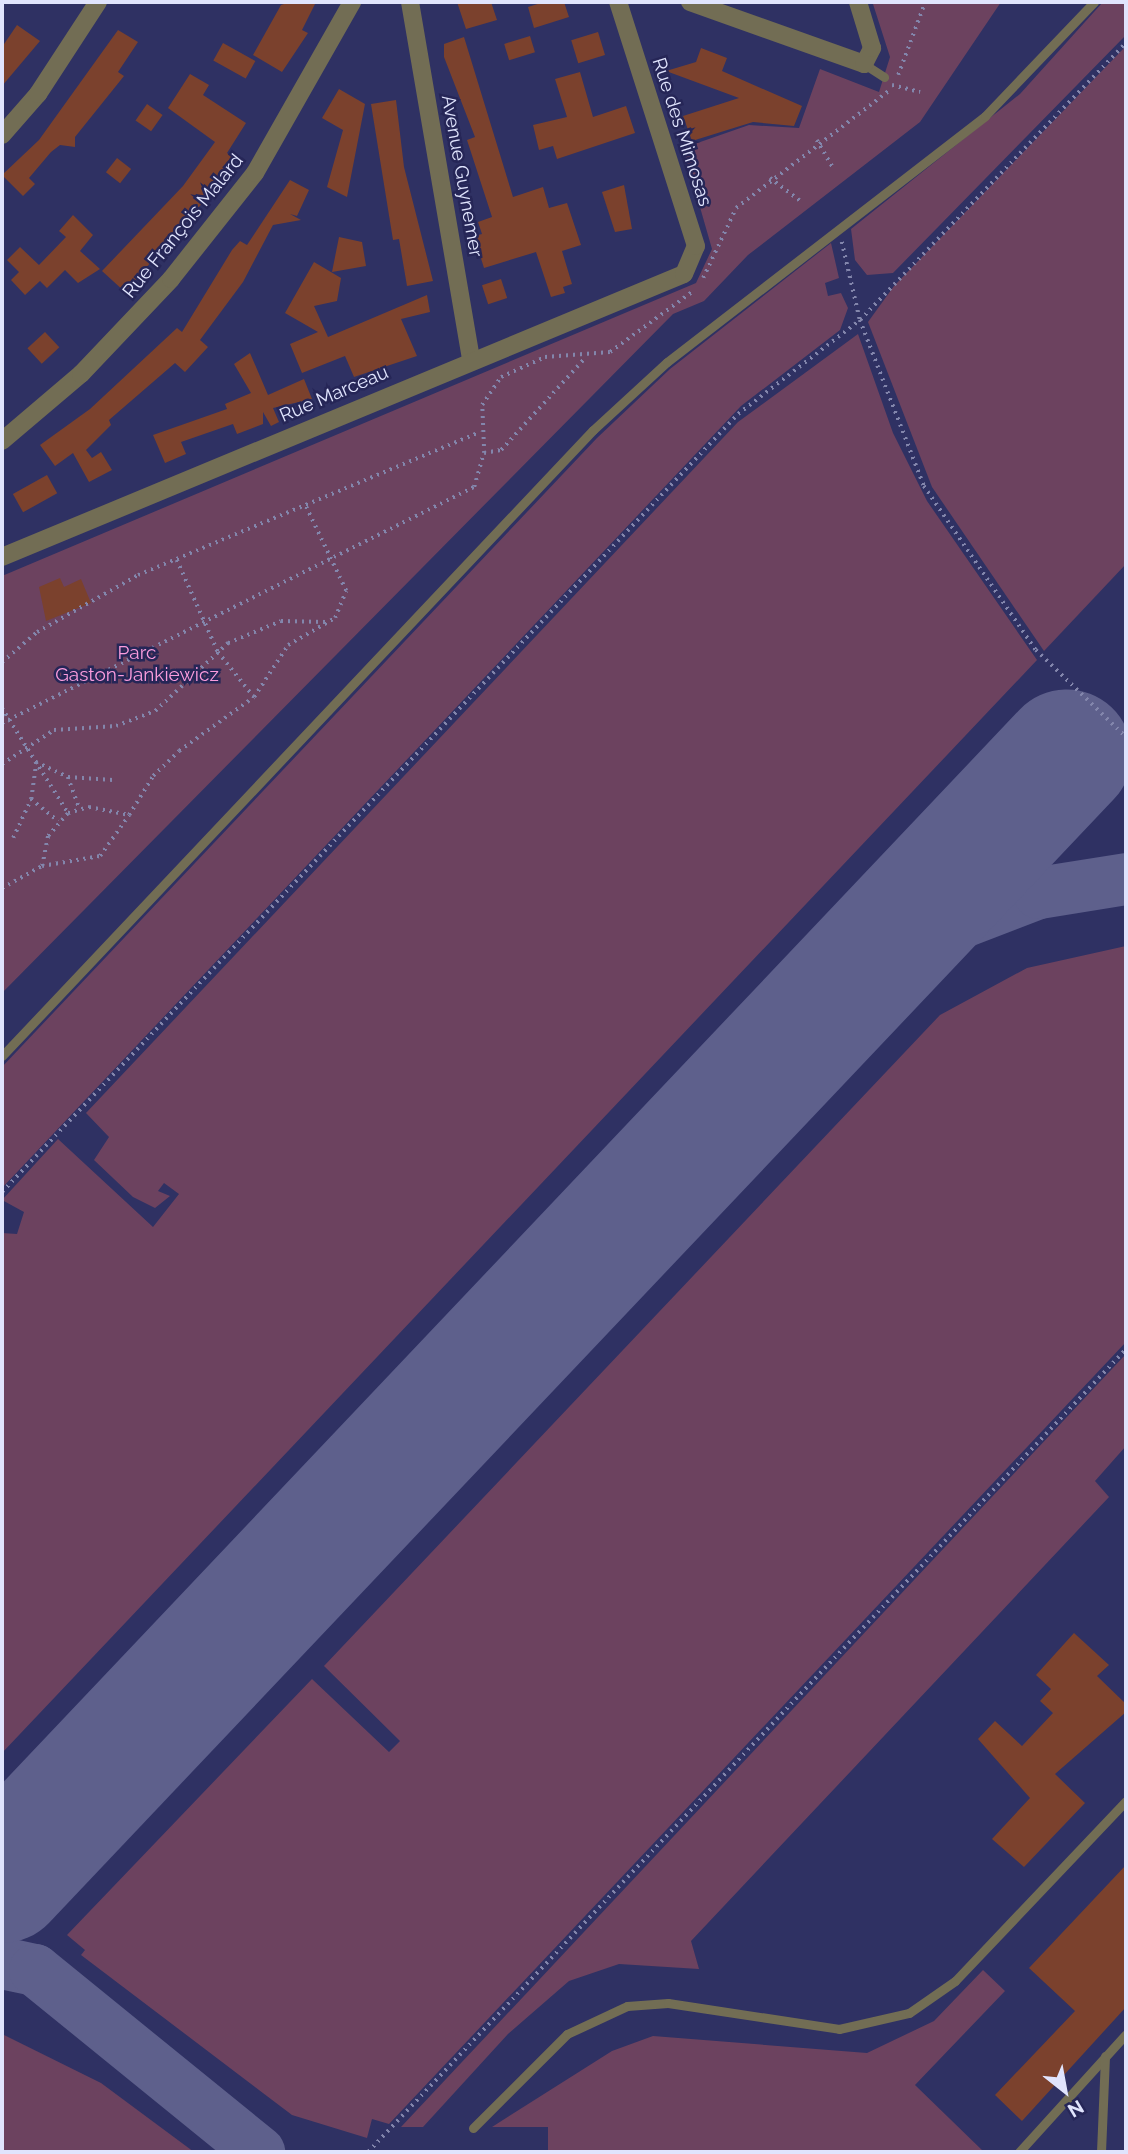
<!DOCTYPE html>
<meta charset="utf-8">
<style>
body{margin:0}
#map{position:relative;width:1128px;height:2154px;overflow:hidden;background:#2f3163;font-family:Raleway,sans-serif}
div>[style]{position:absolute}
.green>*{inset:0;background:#6c425f}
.taxiway>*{height:52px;margin:-26px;padding:0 26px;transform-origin:26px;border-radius:26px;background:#5e608c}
.runway>*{height:130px;margin:-65px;padding:0 65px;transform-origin:65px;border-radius:65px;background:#5e608c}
.building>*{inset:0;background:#7b412d;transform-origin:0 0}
.path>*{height:3.5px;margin-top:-1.75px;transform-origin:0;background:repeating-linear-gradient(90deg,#8386ac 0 2px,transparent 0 7px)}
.lane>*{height:9px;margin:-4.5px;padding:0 4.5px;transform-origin:4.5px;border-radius:4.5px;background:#726d54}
.street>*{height:18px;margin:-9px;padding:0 9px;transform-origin:9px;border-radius:9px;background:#726d54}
span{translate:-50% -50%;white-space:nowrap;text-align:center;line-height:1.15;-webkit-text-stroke:5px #262657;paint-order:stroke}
.street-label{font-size:19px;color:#e0e4fd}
.park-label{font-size:19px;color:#fb9cdd}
.frame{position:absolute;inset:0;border:4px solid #e0e4fd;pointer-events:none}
.north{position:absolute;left:1030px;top:2056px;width:70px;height:70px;-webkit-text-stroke:5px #262657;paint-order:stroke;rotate:149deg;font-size:19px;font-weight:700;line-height:28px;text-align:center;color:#e0e4fd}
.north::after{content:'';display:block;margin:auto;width:24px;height:32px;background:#e0e4fd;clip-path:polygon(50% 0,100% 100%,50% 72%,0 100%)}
</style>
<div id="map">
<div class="green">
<i style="clip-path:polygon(1001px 2px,920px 122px,748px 255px,704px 301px,673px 314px,2px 993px,2px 576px,696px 283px,712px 249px,683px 148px,749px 125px,799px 128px,820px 69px,879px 92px,890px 57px,873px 4px)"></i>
<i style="clip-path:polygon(1103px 2px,1126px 2px,1126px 35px,893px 273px,867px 275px,855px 260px,851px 229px,1020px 94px)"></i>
<i style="clip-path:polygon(1126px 46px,1126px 564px,1044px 651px,932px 487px,868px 322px,894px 286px)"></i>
<i style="clip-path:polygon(831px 243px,839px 278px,825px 283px,828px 296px,841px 293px,848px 308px,840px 330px,741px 406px,2px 1188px,2px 1067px,597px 438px,670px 369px)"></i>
<i style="clip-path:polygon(858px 334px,893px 433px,927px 501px,1037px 660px,2px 1753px,2px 1233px,17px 1234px,24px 1212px,2px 1200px,58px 1139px,153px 1227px,179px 1194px,164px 1183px,158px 1191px,170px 1196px,155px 1208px,133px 1197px,94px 1160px,109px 1137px,86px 1113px,738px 422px)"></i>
<i style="clip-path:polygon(1126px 946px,1126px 1342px,389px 2124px,372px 2119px,367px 2138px,292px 2115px,81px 1955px,85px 1950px,67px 1935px,312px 1679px,389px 1752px,400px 1741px,324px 1666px,940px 1015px,1027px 968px)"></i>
<i style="clip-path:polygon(1126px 1354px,1126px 1446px,1095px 1481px,1109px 1497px,691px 1941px,699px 1969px,619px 1964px,569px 1981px,508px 2034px,423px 2127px,401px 2127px)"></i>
<i style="clip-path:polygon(983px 1970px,1005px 1991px,915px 2085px,984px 2152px,548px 2150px,548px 2127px,492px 2127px,612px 2051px,653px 2036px,867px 2053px,934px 2021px)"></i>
<i style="clip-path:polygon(2px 2034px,101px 2083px,194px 2152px,2px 2152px)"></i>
</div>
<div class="taxiway">
<i style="left:815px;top:1020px;width:159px;rotate:-35deg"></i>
<i style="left:945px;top:929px;width:101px;rotate:-21deg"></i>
<i style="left:1039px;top:893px;width:88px;rotate:-9.1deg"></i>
<i style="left:2px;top:1963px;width:34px;rotate:12deg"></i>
<i style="left:35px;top:1970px;width:289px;rotate:39.1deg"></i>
</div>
<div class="runway">
<i style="left:2px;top:1878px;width:1548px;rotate:-46.54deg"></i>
</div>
<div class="building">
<i style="clip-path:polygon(290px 2px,316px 2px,302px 30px,308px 33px,282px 72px,253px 55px,281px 5px)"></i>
<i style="clip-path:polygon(457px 2px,491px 2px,497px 20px,466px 29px)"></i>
<i style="clip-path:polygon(544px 2px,564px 2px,569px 17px,534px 28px,528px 7px)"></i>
<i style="clip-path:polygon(17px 25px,40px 41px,2px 86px,2px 47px)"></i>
<i style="clip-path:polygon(118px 30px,138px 42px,118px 72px,124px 76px,75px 137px,75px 147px,60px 145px,51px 152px,29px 178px,35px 184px,23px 196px,2px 175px,39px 140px)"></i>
<i style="left:598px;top:32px;width:24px;height:28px;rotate:73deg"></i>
<i style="left:530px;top:36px;width:17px;height:27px;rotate:73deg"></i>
<i style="clip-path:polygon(464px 37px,513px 197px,543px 187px,549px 208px,567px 203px,581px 245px,562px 251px,572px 284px,563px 287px,565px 293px,551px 297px,536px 252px,484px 268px,474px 236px,482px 234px,478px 222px,492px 217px,467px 140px,475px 137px,444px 57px,444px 44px)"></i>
<i style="left:223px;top:43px;width:37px;height:20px;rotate:29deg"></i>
<i style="clip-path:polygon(701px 48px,727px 58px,722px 71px,802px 106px,794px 126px,753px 122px,692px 141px,683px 116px,739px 98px,666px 71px,696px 62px)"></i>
<i style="clip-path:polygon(580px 72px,593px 117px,626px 106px,635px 133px,557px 159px,553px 146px,539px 150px,533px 125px,567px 117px,555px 79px)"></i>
<i style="clip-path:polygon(190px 74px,209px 85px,203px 95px,246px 123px,227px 153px,235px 159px,205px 200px,125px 292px,102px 271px,183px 186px,215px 142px,168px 108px)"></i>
<i style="clip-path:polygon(339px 89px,365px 104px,347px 197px,327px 187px,343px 130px,322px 118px)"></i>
<i style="clip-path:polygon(396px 100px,404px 167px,433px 281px,407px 286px,399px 239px,393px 240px,371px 104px)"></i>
<i style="left:147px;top:104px;width:19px;height:20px;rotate:35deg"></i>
<i style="left:117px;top:158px;width:18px;height:18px;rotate:38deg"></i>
<i style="clip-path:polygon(290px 180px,309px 190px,297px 216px,290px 214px,301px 220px,273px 225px,243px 282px,200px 340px,208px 347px,185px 372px,175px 363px,109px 420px,111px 425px,86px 450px,92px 458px,101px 452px,112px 470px,89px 482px,73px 453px,55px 466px,40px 445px,90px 409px,177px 328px,182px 332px,232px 250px,240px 241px,247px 245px)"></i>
<i style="clip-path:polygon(624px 185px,632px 229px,615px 232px,602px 192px)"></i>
<i style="clip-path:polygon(73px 215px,93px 235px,80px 251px,100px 269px,78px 283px,65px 270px,47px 288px,40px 281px,25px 295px,11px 280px,19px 272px,7px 260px,20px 247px,39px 265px,66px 237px,59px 231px)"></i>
<i style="clip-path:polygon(339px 237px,362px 242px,366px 266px,332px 272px)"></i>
<i style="clip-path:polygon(314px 262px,341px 278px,337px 301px,314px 306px,328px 337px,427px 295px,430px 312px,401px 319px,417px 356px,354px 377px,345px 356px,302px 373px,290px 344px,318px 332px,285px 313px)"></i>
<i style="left:501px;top:279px;width:20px;height:20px;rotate:72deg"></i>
<i style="left:45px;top:332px;width:21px;height:24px;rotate:47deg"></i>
<i style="clip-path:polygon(250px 353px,268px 395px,304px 379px,312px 399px,273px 408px,279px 422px,271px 426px,263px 412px,263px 424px,237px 434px,233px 424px,181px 442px,186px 454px,165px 463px,153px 435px,227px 409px,225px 404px,251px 393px,234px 364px)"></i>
<i style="left:47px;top:475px;width:21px;height:39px;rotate:61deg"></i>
<i style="clip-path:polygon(60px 578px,64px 587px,81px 579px,91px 603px,46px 621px,39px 587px)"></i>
<i style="clip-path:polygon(1074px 1633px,1109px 1665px,1097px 1676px,1126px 1704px,1126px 1712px,1055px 1774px,1085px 1803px,1024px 1867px,992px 1839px,1030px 1798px,978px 1739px,995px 1721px,1022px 1746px,1053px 1713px,1040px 1701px,1051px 1689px,1036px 1675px)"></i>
<i style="clip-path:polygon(1126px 1865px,1126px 2007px,1022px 2121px,995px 2095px,1075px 2011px,1029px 1968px)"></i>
</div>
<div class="path">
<i style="left:898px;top:75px;width:78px;rotate:-69.7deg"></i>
<i style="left:892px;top:85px;width:29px;rotate:14deg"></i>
<i style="left:817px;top:140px;width:34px;rotate:60deg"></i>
<i style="left:770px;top:178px;width:38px;rotate:37deg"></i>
<i style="left:842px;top:242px;width:80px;rotate:77deg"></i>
<i style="left:860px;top:320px;width:178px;rotate:68.9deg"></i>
<i style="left:924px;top:486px;width:199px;rotate:55.7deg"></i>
<i style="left:1036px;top:650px;width:125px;rotate:44deg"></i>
<i style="left:703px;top:278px;width:77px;rotate:-64.8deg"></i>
<i style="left:736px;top:208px;width:194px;rotate:-37.5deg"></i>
<i style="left:484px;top:453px;width:17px;rotate:-10deg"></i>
<i style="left:501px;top:450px;width:123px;rotate:-47.6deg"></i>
<i style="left:177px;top:560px;width:101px;rotate:66deg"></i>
<i style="left:218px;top:652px;width:58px;rotate:51.3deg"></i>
<i style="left:2px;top:662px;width:46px;rotate:-40.6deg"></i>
<i style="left:37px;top:632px;width:116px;rotate:-29.4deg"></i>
<i style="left:138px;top:575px;width:371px;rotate:-22.7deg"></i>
<i style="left:2px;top:708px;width:124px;rotate:57.8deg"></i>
<i style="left:2px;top:723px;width:528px;rotate:-26.57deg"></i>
<i style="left:474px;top:487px;width:35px;rotate:-74deg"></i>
<i style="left:484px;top:453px;width:48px;rotate:-92.4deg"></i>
<i style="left:482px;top:405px;width:34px;rotate:-56deg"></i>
<i style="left:501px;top:377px;width:48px;rotate:-24.4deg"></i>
<i style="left:545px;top:357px;width:65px;rotate:-4.4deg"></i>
<i style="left:610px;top:352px;width:102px;rotate:-36.2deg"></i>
<i style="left:2px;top:764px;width:62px;rotate:-33.2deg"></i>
<i style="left:54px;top:730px;width:62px;rotate:-3.7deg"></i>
<i style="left:116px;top:726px;width:42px;rotate:-21deg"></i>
<i style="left:155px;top:711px;width:100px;rotate:-43deg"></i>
<i style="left:228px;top:643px;width:57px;rotate:-22.5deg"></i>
<i style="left:281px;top:621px;width:45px;rotate:1.3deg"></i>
<i style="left:68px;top:777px;width:33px;rotate:70deg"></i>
<i style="left:31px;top:799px;width:35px;rotate:39deg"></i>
<i style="left:13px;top:838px;width:43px;rotate:-65.2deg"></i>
<i style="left:31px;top:799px;width:37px;rotate:-82deg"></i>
<i style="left:36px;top:762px;width:35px;rotate:25deg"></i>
<i style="left:68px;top:777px;width:45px;rotate:3.8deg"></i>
<i style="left:42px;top:866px;width:31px;rotate:-79deg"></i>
<i style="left:48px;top:836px;width:30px;rotate:-49deg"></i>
<i style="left:68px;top:813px;width:22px;rotate:-16deg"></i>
<i style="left:89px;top:807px;width:41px;rotate:11.3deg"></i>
<i style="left:129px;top:815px;width:46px;rotate:-58.4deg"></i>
<i style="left:153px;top:776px;width:36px;rotate:-44deg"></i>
<i style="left:179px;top:751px;width:92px;rotate:-35.8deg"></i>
<i style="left:254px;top:697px;width:62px;rotate:-56.8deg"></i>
<i style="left:288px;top:645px;width:54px;rotate:-29.9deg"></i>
<i style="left:335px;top:618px;width:29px;rotate:-68deg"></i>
<i style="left:346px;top:591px;width:95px;rotate:-115.5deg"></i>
<i style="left:2px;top:888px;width:46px;rotate:-28.8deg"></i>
<i style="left:42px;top:866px;width:59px;rotate:-9.8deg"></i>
<i style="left:100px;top:856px;width:50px;rotate:-54.7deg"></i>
<i style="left:2px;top:1192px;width:1071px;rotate:-46.59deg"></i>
<i style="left:738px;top:414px;width:154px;rotate:-37.6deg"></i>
<i style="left:860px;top:320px;width:384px;rotate:-46.2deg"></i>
<i style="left:368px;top:2152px;width:1104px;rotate:-46.65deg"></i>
</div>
<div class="lane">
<i style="left:864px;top:64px;width:24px;rotate:33deg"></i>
<i style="left:2px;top:1056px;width:861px;rotate:-46.65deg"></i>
<i style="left:593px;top:430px;width:100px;rotate:-42.6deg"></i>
<i style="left:667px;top:362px;width:402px;rotate:-37.7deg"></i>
<i style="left:985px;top:116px;width:158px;rotate:-46.3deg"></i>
<i style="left:473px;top:2128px;width:133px;rotate:-45deg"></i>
<i style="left:567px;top:2034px;width:66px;rotate:-25deg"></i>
<i style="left:627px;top:2006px;width:41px;rotate:-4.2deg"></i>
<i style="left:668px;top:2003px;width:173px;rotate:8.6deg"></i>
<i style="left:839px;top:2029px;width:72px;rotate:-12.9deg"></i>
<i style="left:909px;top:2013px;width:56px;rotate:-34.8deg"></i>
<i style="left:955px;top:1981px;width:248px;rotate:-46.5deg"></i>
<i style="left:1019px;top:2152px;width:159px;rotate:-47.8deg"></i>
<i style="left:1101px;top:2152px;width:96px;rotate:-87.6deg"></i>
</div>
<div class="street">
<i style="left:410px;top:2px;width:361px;rotate:80.3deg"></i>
<i style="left:690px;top:2px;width:185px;rotate:19.6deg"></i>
<i style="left:864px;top:64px;width:18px;rotate:-63deg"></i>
<i style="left:872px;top:48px;width:48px;rotate:-106.9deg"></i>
<i style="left:2px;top:135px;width:55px;rotate:-48.7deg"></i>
<i style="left:38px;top:94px;width:110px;rotate:-56.9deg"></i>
<i style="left:2px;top:441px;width:104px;rotate:-40.3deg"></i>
<i style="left:81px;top:374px;width:131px;rotate:-46.5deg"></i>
<i style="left:171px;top:279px;width:135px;rotate:-51.6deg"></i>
<i style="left:255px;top:173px;width:197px;rotate:-60.4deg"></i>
<i style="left:2px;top:557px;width:738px;rotate:-22.54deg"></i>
<i style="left:684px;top:274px;width:30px;rotate:-67deg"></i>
<i style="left:696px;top:246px;width:256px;rotate:-107.7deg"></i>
</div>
<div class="street-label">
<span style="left:682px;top:132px;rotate:72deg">Rue des Mimosas</span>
<span style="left:462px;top:176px;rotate:80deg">Avenue Guynemer</span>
<span style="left:183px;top:226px;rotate:-51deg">Rue François Malard</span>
<span style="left:334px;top:394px;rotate:-23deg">Rue Marceau</span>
</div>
<div class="park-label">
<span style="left:137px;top:664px">Parc<br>Gaston-Jankiewicz</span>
</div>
<div class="frame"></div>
<div class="north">N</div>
</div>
